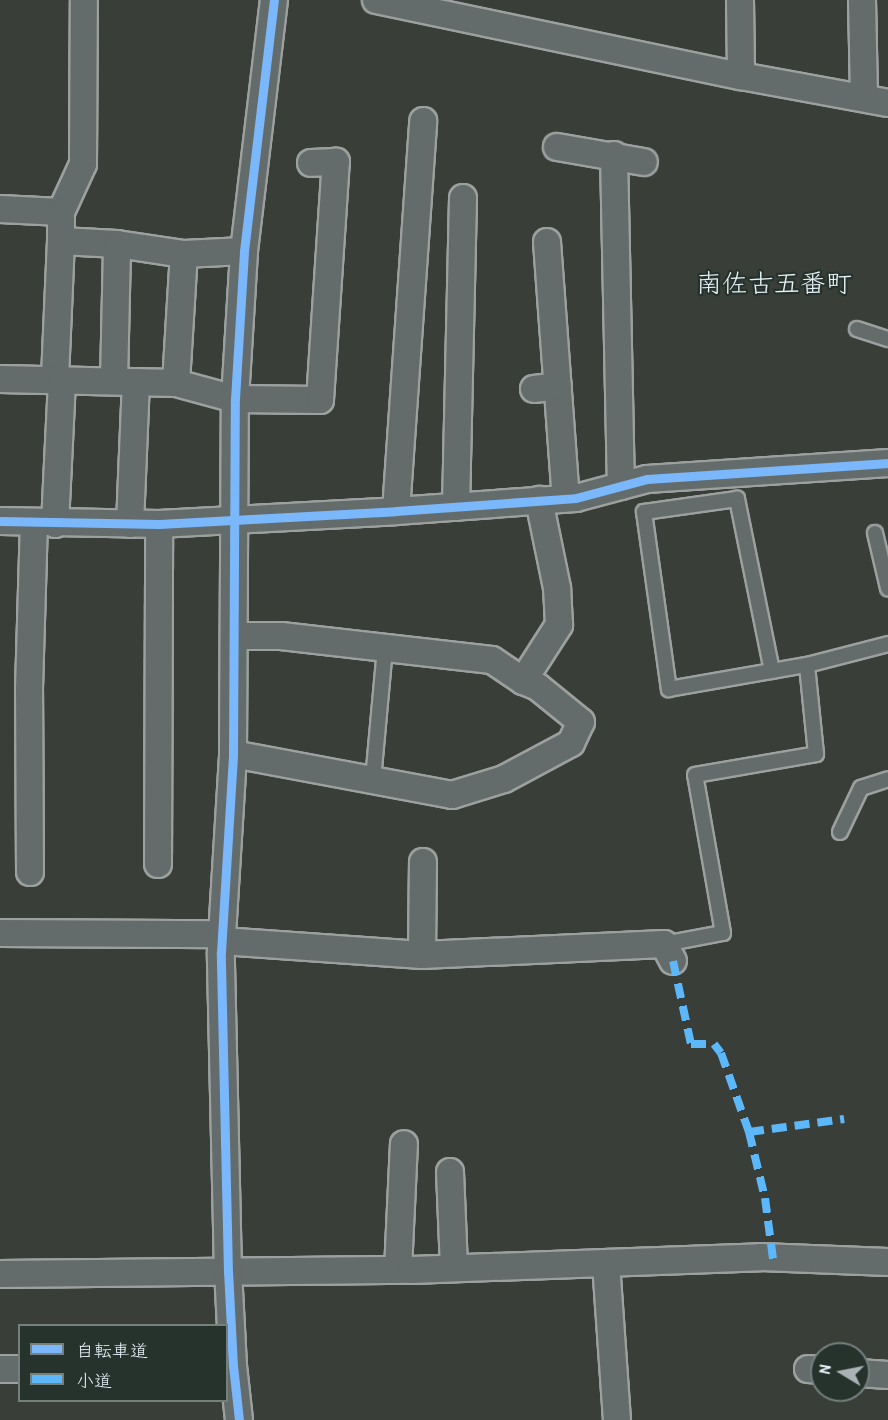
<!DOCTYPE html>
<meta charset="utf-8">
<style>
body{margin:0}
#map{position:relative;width:888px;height:1420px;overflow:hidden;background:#393e38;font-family:"Patrick Hand","Klee One",sans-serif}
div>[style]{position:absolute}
.roads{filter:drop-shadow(2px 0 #9ca09f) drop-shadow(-2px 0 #9ca09f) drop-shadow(0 2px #9ca09f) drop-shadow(0 -2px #9ca09f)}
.lane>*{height:14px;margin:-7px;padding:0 7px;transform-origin:7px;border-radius:7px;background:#646b6b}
.street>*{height:26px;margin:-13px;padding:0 13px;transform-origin:13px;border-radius:13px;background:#646b6b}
.quiet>*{height:8px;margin-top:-4px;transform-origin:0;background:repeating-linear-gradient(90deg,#5cb8fa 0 15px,transparent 0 23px)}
.cycleway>*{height:9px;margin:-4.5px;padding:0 4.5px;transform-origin:4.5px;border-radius:4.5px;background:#7ab7fb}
span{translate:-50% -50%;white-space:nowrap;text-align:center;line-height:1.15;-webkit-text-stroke:4.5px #26332d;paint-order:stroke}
.quarter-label{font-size:26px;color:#e8f1f8}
.legend{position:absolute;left:18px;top:1324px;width:210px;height:78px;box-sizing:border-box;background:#26332d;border:2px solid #747f7e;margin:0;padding:8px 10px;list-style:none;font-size:18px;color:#e8f1f8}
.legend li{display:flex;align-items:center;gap:12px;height:30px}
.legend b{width:30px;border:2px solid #747f7e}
.north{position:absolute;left:810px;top:1342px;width:60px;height:60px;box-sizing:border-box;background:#26332d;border:2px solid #747f7e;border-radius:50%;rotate:280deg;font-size:16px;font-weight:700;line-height:24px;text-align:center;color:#e8f1f8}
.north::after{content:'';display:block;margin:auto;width:21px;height:27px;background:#abb2b5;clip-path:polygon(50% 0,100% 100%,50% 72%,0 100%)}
</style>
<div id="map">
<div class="roads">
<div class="lane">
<i style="left:857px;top:329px;width:33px;rotate:18deg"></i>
<i style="left:875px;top:533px;width:57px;rotate:76.7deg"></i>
<i style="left:772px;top:671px;width:176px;rotate:-101.5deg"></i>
<i style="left:737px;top:499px;width:94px;rotate:172deg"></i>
<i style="left:644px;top:512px;width:179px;rotate:82deg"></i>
<i style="left:669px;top:689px;width:140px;rotate:-9.9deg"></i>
<i style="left:373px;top:780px;width:133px;rotate:-84.8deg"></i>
<i style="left:840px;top:832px;width:49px;rotate:-64.5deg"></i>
<i style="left:861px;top:788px;width:28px;rotate:-18deg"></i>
<i style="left:664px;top:944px;width:60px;rotate:-10.6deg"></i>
<i style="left:723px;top:933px;width:160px;rotate:-100deg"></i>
<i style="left:695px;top:775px;width:123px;rotate:-9.8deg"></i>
<i style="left:816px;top:754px;width:89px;rotate:-95.8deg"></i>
<i style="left:807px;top:665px;width:84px;rotate:-14.5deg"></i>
</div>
<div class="street">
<i style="left:376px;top:0;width:373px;rotate:11.8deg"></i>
<i style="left:741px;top:76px;width:149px;rotate:10.4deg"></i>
<i style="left:740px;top:0;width:76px;rotate:89.2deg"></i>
<i style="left:862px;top:0;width:98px;rotate:88.8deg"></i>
<i style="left:557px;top:147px;width:88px;rotate:9.8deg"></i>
<i style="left:614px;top:155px;width:331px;rotate:88.8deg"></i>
<i style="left:0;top:209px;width:61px;rotate:2.8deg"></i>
<i style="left:61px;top:212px;width:53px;rotate:-65.4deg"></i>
<i style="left:83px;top:164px;width:164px;rotate:-89.7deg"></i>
<i style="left:61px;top:212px;width:29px;rotate:90deg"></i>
<i style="left:61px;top:241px;width:56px;rotate:3.1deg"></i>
<i style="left:117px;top:244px;width:68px;rotate:8.5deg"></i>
<i style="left:184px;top:254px;width:60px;rotate:-2.9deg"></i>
<i style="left:547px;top:242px;width:257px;rotate:85.8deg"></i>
<i style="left:55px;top:378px;width:137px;rotate:-87.5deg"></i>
<i style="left:0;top:379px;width:176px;rotate:1.3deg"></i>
<i style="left:176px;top:383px;width:61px;rotate:15.2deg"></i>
<i style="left:235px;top:399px;width:85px;rotate:0.7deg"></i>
<i style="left:320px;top:400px;width:239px;rotate:-86.2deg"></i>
<i style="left:336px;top:162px;width:25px;rotate:178deg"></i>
<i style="left:114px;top:381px;width:137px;rotate:-88.7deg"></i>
<i style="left:176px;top:383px;width:129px;rotate:-86.5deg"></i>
<i style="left:534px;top:389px;width:24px;rotate:-7deg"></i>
<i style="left:456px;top:507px;width:309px;rotate:-88.7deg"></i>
<i style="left:396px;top:511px;width:391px;rotate:-86deg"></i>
<i style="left:0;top:521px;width:159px;rotate:1.1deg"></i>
<i style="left:159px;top:524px;width:237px;rotate:-3.1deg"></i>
<i style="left:396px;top:511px;width:180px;rotate:-4.1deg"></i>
<i style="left:576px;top:498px;width:73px;rotate:-15deg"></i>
<i style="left:647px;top:479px;width:242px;rotate:-3.8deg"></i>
<i style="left:55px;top:524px;width:145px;rotate:-87.2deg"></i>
<i style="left:130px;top:524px;width:142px;rotate:-87.6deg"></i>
<i style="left:234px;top:636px;width:47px"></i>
<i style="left:281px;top:636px;width:212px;rotate:6.5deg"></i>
<i style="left:492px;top:660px;width:37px;rotate:34deg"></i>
<i style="left:523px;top:681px;width:67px;rotate:-57.3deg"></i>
<i style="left:559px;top:625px;width:37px;rotate:-93deg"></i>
<i style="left:557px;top:588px;width:90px;rotate:-101.6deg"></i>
<i style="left:233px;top:754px;width:223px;rotate:10.6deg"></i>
<i style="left:452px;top:795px;width:54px;rotate:-17.1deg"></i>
<i style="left:504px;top:779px;width:76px;rotate:-28.2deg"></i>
<i style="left:571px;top:743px;width:23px;rotate:-65deg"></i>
<i style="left:581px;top:722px;width:55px;rotate:-140.9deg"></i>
<i style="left:538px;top:687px;width:16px;rotate:-158deg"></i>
<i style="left:158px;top:864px;width:340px;rotate:-89.8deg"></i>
<i style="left:30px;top:872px;width:183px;rotate:-90.3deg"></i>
<i style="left:29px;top:689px;width:166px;rotate:-88.3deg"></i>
<i style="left:0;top:933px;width:222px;rotate:0.3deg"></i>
<i style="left:222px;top:941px;width:200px;rotate:4deg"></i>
<i style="left:422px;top:955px;width:242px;rotate:-2.6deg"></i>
<i style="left:664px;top:944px;width:19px;rotate:62deg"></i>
<i style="left:422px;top:955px;width:93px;rotate:-89.4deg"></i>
<i style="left:450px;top:1172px;width:96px;rotate:87.6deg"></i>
<i style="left:606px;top:1263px;width:157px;rotate:86deg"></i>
<i style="left:398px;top:1270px;width:126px;rotate:-87.3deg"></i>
<i style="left:0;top:1274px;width:412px;rotate:-0.6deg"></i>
<i style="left:412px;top:1270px;width:349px;rotate:-2.1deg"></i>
<i style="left:761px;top:1257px;width:127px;rotate:2.3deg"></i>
<i style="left:0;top:1369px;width:20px"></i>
<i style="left:808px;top:1369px;width:14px;rotate:4deg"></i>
<i style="left:858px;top:1373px;width:30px;rotate:4deg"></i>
<i style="left:239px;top:1420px;width:54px;rotate:-96.3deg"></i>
<i style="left:233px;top:1366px;width:94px;rotate:-93deg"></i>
<i style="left:228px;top:1272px;width:320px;rotate:-91.3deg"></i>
<i style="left:221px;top:952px;width:198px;rotate:-86.5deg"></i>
<i style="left:233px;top:754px;width:355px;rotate:-89.7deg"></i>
<i style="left:235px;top:399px;width:148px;rotate:-86.5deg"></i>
<i style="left:244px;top:251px;width:253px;rotate:-83.2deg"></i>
</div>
</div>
<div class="quiet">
<i style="left:673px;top:961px;width:85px;rotate:77.8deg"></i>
<i style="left:691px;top:1044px;width:23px"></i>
<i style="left:714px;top:1044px;width:11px;rotate:52deg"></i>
<i style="left:721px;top:1053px;width:84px;rotate:70.5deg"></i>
<i style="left:749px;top:1132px;width:68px;rotate:76.4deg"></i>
<i style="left:765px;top:1198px;width:62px;rotate:82.5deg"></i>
<i style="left:749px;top:1132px;width:96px;rotate:-7.8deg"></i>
</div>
<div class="cycleway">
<i style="left:0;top:521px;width:159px;rotate:1.1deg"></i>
<i style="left:159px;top:524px;width:237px;rotate:-3.1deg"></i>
<i style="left:396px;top:511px;width:180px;rotate:-4.1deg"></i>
<i style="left:576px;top:498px;width:73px;rotate:-15deg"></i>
<i style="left:647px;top:479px;width:242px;rotate:-3.8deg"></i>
<i style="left:239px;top:1420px;width:54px;rotate:-96.3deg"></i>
<i style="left:233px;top:1366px;width:94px;rotate:-93deg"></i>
<i style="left:228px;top:1272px;width:320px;rotate:-91.3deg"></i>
<i style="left:221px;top:952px;width:198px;rotate:-86.5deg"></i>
<i style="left:233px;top:754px;width:355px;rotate:-89.7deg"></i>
<i style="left:235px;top:399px;width:148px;rotate:-86.5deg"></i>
<i style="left:244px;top:251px;width:253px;rotate:-83.2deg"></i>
</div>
<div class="quarter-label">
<span style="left:774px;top:283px">南佐古五番町</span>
</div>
<ul class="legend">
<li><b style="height:8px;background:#7ab7fb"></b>自転車道</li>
<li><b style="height:8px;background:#5cb8fa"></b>小道</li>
</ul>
<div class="north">N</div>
</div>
